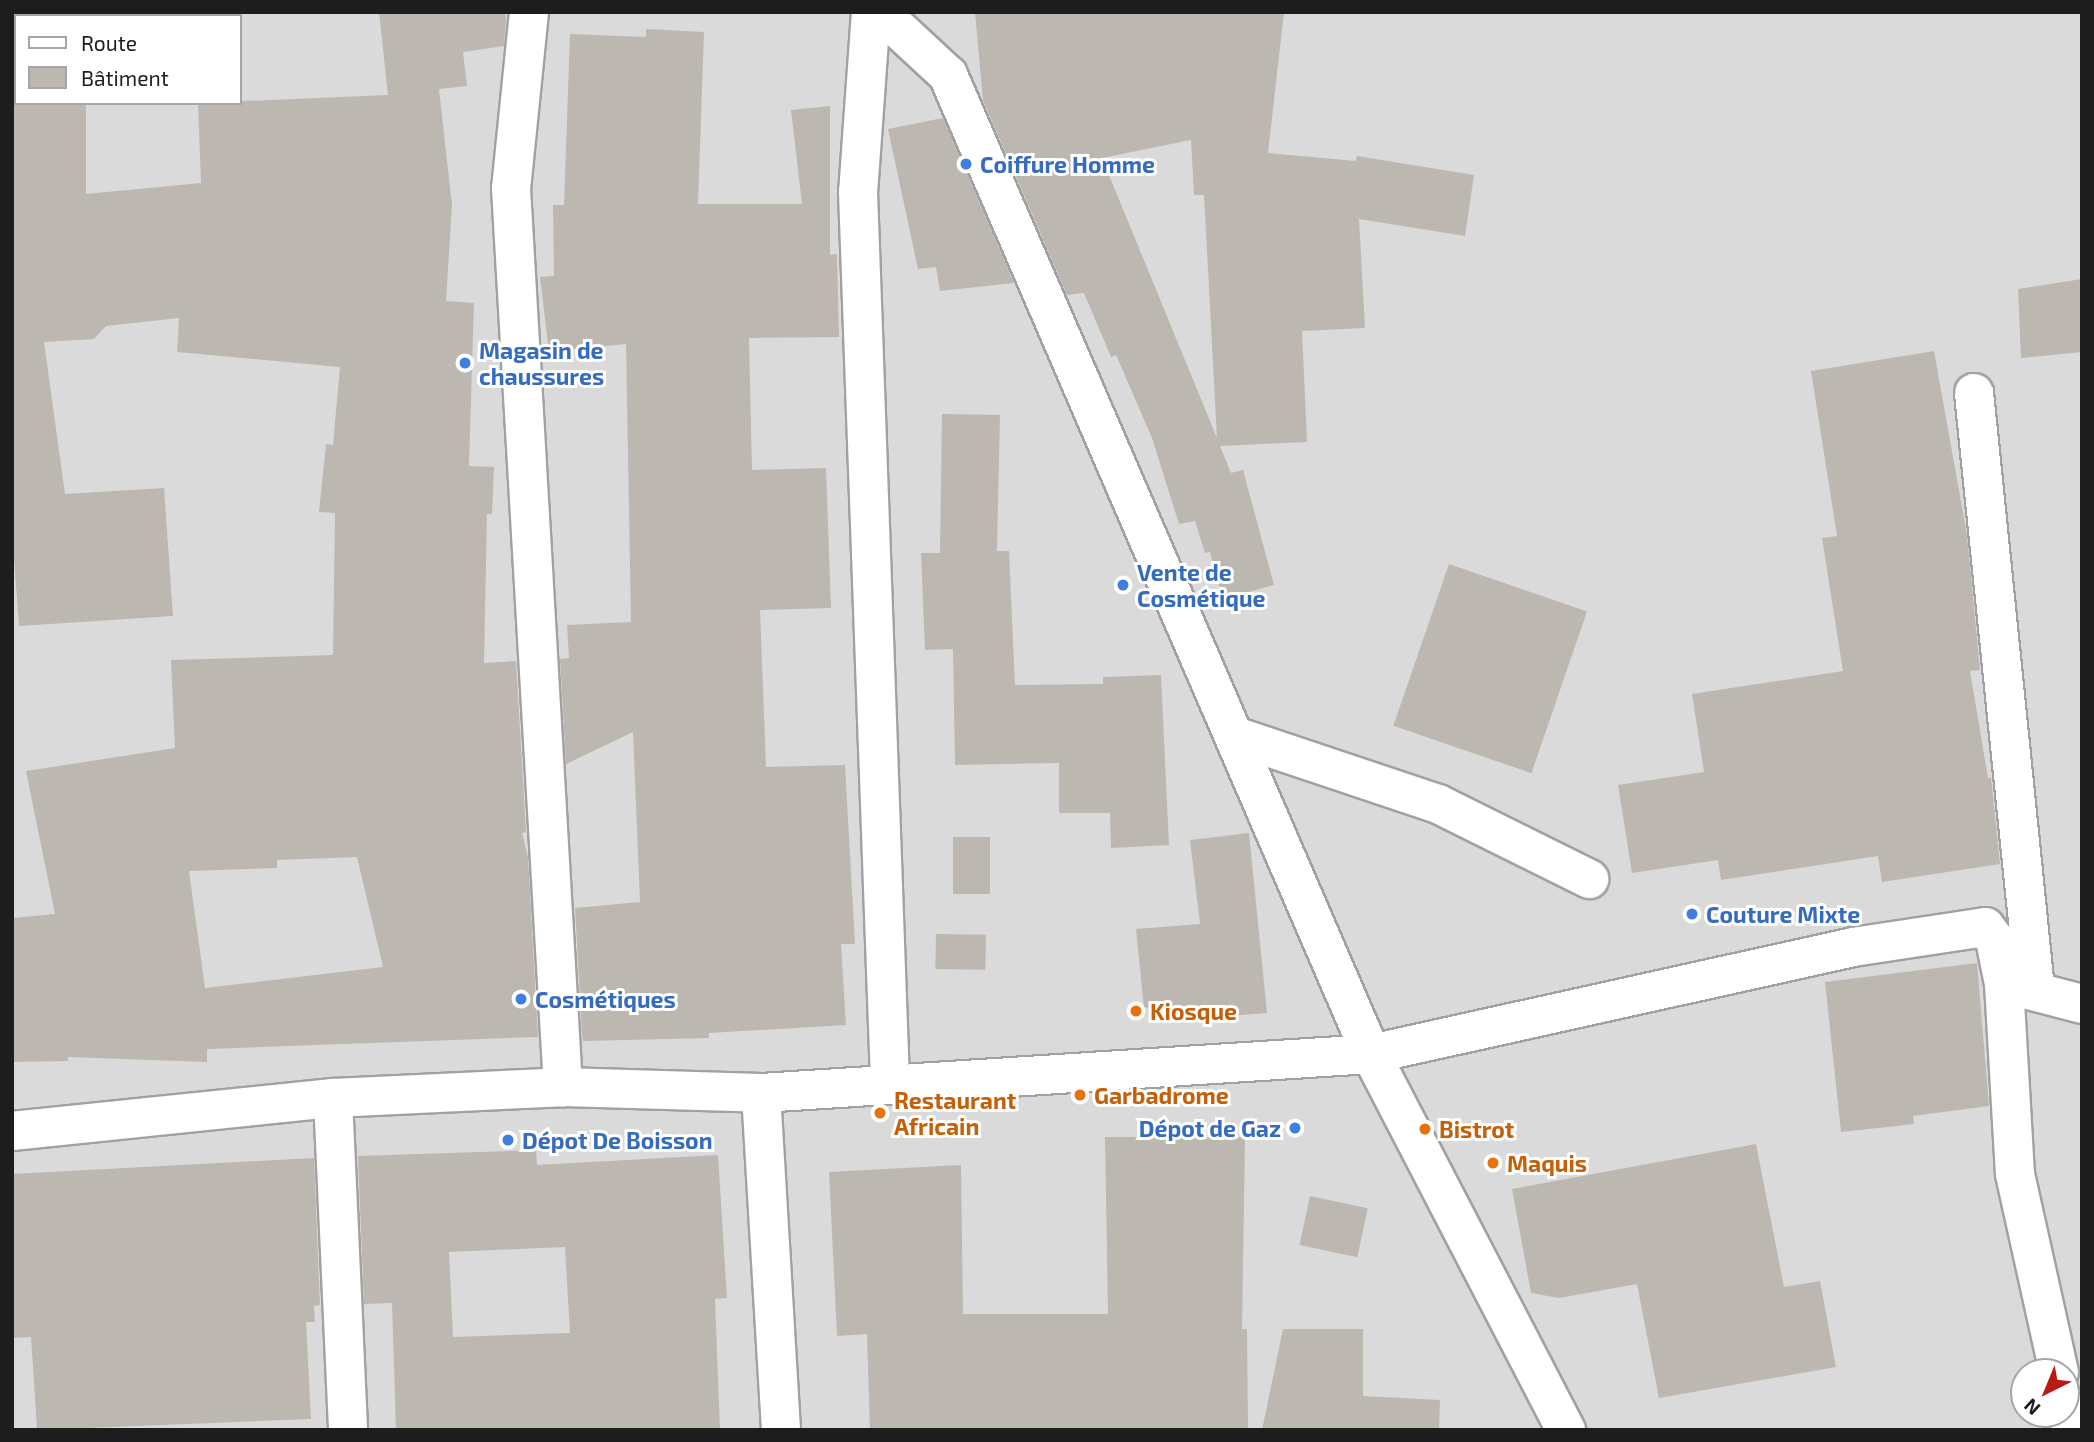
<!DOCTYPE html>
<meta charset="utf-8">
<style>
body{margin:0}
#map{position:relative;width:2094px;height:1442px;overflow:hidden;background:#edebe4;font-family:"Exo 2",sans-serif}
div>[style]{position:absolute}
.residential>*{inset:0;background:#dbdada}
.building>*{inset:0;background:#bdb7b1;transform-origin:0 0}
.roads{filter:drop-shadow(2px 0 #a1a1a1) drop-shadow(-2px 0 #a1a1a1) drop-shadow(0 2px #a1a1a1) drop-shadow(0 -2px #a1a1a1)}
.minor>*{height:38px;margin:-19px;padding:0 19px;transform-origin:19px;border-radius:19px;background:#fff}
.dots>*{width:19px;height:19px;translate:-50% -50%;box-sizing:border-box;border:4px solid #fff;border-radius:50%}
span{translate:-50% -50%;white-space:nowrap;text-align:center;line-height:1.15;-webkit-text-stroke:6px #fff;paint-order:stroke}
.shop-label{font-size:23px;color:#366cbe;font-weight:700}
.left{translate:0 -50%;text-align:left}
.right{translate:-100% -50%;text-align:right}
.food-label{font-size:23px;color:#c56008;font-weight:700}
.frame{position:absolute;inset:0;border:14px solid #1d1d1d;pointer-events:none}
.legend{position:absolute;left:14px;top:14px;width:228px;height:91px;box-sizing:border-box;background:#fff;border:2px solid #a5a5a5;margin:0;padding:9px 12px;list-style:none;font-size:21px;color:#1d1d1d}
.legend li{display:flex;align-items:center;gap:14px;height:35px}
.legend b{width:35px;border:2px solid #a5a5a5}
.north{position:absolute;left:2010px;top:1358px;width:70px;height:70px;box-sizing:border-box;background:#fff;border:2px solid #a5a5a5;border-radius:50%;rotate:223deg;font-size:19px;font-weight:700;line-height:28px;text-align:center;color:#1d1d1d}
.north::after{content:'';display:block;margin:auto;width:24px;height:32px;background:#b91a12;clip-path:polygon(50% 0,100% 100%,50% 72%,0 100%)}
</style>
<div id="map">
<div class="residential">
<i style="clip-path:polygon(evenodd,12px 12px,2082px 12px,2082px 1430px,12px 1430px,12px 12px,16px 16px,240px 16px,240px 103px,16px 103px,16px 16px,12px 12px,2024px 1372px,2066px 1372px,2066px 1414px,2024px 1414px,2024px 1372px)"></i>
</div>
<div class="building">
<i style="clip-path:polygon(evenodd,379px 12px,505px 12px,506px 18px,504px 46px,463px 52px,467px 86px,439px 89px,452px 205px,446px 301px,474px 303px,469px 466px,494px 467px,492px 514px,487px 514px,484px 663px,516px 661px,526px 832px,522px 833px,528px 857px,538px 1037px,207px 1049px,207px 1062px,68px 1057px,68px 1061px,12px 1062px,12px 918px,55px 914px,26px 771px,175px 748px,171px 660px,333px 655px,335px 513px,319px 512px,326px 444px,333px 445px,340px 367px,177px 352px,179px 318px,106px 326px,94px 339px,44px 342px,65px 494px,164px 488px,173px 616px,19px 626px,12px 533px,12px 103px,86px 103px,86px 194px,201px 183px,198px 103px,388px 95px,379px 12px,357px 857px,383px 967px,205px 988px,189px 871px,277px 868px,277px 860px,357px 857px)"></i>
<i style="clip-path:polygon(evenodd,975px 12px,1284px 12px,1268px 153px,1356px 161px,1357px 156px,1474px 175px,1465px 236px,1359px 219px,1365px 328px,1302px 331px,1307px 442px,1220px 446px,1231px 473px,1243px 470px,1274px 585px,1223px 599px,1210px 552px,1205px 553px,1195px 521px,1179px 524px,1152px 438px,1116px 355px,1111px 357px,1084px 293px,1067px 295px,983px 100px,975px 12px,1191px 140px,1194px 195px,1204px 195px,1217px 438px,1102px 158px,1191px 140px)"></i>
<i style="clip-path:polygon(646px 29px,704px 32px,698px 204px,802px 204px,791px 110px,830px 106px,830px 255px,837px 254px,839px 337px,749px 338px,752px 470px,826px 468px,831px 608px,760px 610px,766px 767px,845px 765px,855px 944px,841px 944px,846px 1025px,709px 1033px,709px 1038px,583px 1041px,582px 1035px,575px 908px,640px 902px,633px 732px,566px 764px,560px 659px,569px 658px,567px 625px,631px 622px,626px 344px,549px 352px,540px 277px,554px 276px,553px 205px,564px 205px,570px 34px,646px 37px)"></i>
<i style="clip-path:polygon(943px 118px,1014px 283px,940px 291px,936px 267px,918px 269px,888px 129px)"></i>
<i style="clip-path:polygon(2082px 279px,2082px 352px,2021px 358px,2018px 289px)"></i>
<i style="clip-path:polygon(1934px 351px,1967px 535px,1980px 670px,1970px 671px,1988px 778px,1991px 778px,2000px 864px,1882px 882px,1878px 856px,1721px 880px,1718px 860px,1632px 873px,1618px 785px,1704px 772px,1692px 694px,1843px 671px,1822px 538px,1837px 536px,1811px 371px)"></i>
<i style="clip-path:polygon(942px 414px,1000px 415px,997px 551px,1009px 551px,1015px 685px,1103px 684px,1103px 677px,1161px 675px,1169px 845px,1111px 848px,1110px 813px,1059px 813px,1059px 763px,955px 765px,953px 649px,925px 650px,921px 553px,940px 553px)"></i>
<i style="left:1449px;top:564px;width:146px;height:171px;rotate:19deg"></i>
<i style="clip-path:polygon(1249px 833px,1267px 1013px,1152px 1022px,1150px 1007px,1144px 1008px,1136px 929px,1200px 924px,1190px 840px)"></i>
<i style="left:953px;top:837px;width:37px;height:57px"></i>
<i style="left:936px;top:934px;width:50px;height:35px;rotate:1deg"></i>
<i style="clip-path:polygon(1977px 963px,1989px 1106px,1913px 1116px,1914px 1124px,1841px 1132px,1825px 982px)"></i>
<i style="clip-path:polygon(1105px 1137px,1245px 1137px,1242px 1329px,1247px 1329px,1248px 1430px,870px 1430px,867px 1334px,837px 1336px,829px 1172px,961px 1165px,963px 1314px,1108px 1314px)"></i>
<i style="clip-path:polygon(1756px 1144px,1784px 1287px,1820px 1281px,1836px 1367px,1659px 1398px,1637px 1284px,1559px 1298px,1531px 1293px,1512px 1189px)"></i>
<i style="clip-path:polygon(evenodd,536px 1150px,537px 1165px,718px 1155px,727px 1298px,715px 1299px,720px 1430px,396px 1430px,392px 1303px,364px 1304px,358px 1156px,536px 1150px,565px 1247px,570px 1333px,453px 1337px,449px 1252px,565px 1247px)"></i>
<i style="clip-path:polygon(314px 1158px,320px 1305px,314px 1306px,315px 1322px,306px 1322px,311px 1419px,37px 1430px,31px 1337px,12px 1338px,12px 1174px)"></i>
<i style="left:1310px;top:1196px;width:59px;height:50px;rotate:12deg"></i>
<i style="clip-path:polygon(1283px 1329px,1363px 1329px,1363px 1396px,1440px 1400px,1439px 1430px,1262px 1430px)"></i>
</div>
<div class="roads">
<div class="minor">
<i style="left:529px;top:12px;width:177px;rotate:95.8deg"></i>
<i style="left:511px;top:188px;width:901px;rotate:86.69deg"></i>
<i style="left:871px;top:12px;width:180px;rotate:94.1deg"></i>
<i style="left:858px;top:192px;width:891px;rotate:87.94deg"></i>
<i style="left:880px;top:12px;width:93px;rotate:42.8deg"></i>
<i style="left:948px;top:75px;width:1066px;rotate:66.63deg"></i>
<i style="left:1371px;top:1054px;width:424px;rotate:62.6deg"></i>
<i style="left:1974px;top:393px;width:599px;rotate:84.16deg"></i>
<i style="left:1235px;top:736px;width:214px;rotate:18.5deg"></i>
<i style="left:1438px;top:804px;width:169px;rotate:26.4deg"></i>
<i style="left:2009px;top:985px;width:75px;rotate:14.6deg"></i>
<i style="left:761px;top:1093px;width:338px;rotate:86.6deg"></i>
<i style="left:333px;top:1098px;width:332px;rotate:87.4deg"></i>
<i style="left:12px;top:1131px;width:323px;rotate:-5.9deg"></i>
<i style="left:333px;top:1098px;width:230px;rotate:-2.7deg"></i>
<i style="left:563px;top:1087px;width:198px;rotate:1.7deg"></i>
<i style="left:761px;top:1093px;width:611px;rotate:-3.66deg"></i>
<i style="left:1371px;top:1054px;width:494px;rotate:-12.5deg"></i>
<i style="left:1853px;top:947px;width:134px;rotate:-8.6deg"></i>
<i style="left:1985px;top:927px;width:16px;rotate:52deg"></i>
<i style="left:1995px;top:940px;width:45px;rotate:78.4deg"></i>
<i style="left:2004px;top:984px;width:190px;rotate:86.7deg"></i>
<i style="left:2015px;top:1174px;width:203px;rotate:77.5deg"></i>
<i style="left:2066px;top:1403px;width:27px;rotate:80deg"></i>
</div>
</div>
<div class="dots">
<i style="left:966px;top:164px;background:#3f7fe0"></i>
<i style="left:465px;top:363px;background:#3f7fe0"></i>
<i style="left:1123px;top:585px;background:#3f7fe0"></i>
<i style="left:1692px;top:914px;background:#3f7fe0"></i>
<i style="left:521px;top:999px;background:#3f7fe0"></i>
<i style="left:1136px;top:1011px;background:#e8710a"></i>
<i style="left:1080px;top:1095px;background:#e8710a"></i>
<i style="left:880px;top:1113px;background:#e8710a"></i>
<i style="left:1295px;top:1128px;background:#3f7fe0"></i>
<i style="left:1425px;top:1129px;background:#e8710a"></i>
<i style="left:508px;top:1140px;background:#3f7fe0"></i>
<i style="left:1493px;top:1163px;background:#e8710a"></i>
</div>
<div class="shop-label">
<span class="left" style="left:980px;top:164px">Coiffure Homme</span>
<span class="left" style="left:479px;top:363px">Magasin de<br>chaussures</span>
<span class="left" style="left:1137px;top:585px">Vente de<br>Cosmétique</span>
<span class="left" style="left:1706px;top:914px">Couture Mixte</span>
<span class="left" style="left:535px;top:999px">Cosmétiques</span>
<span class="right" style="left:1281px;top:1128px">Dépot de Gaz</span>
<span class="left" style="left:522px;top:1140px">Dépot De Boisson</span>
</div>
<div class="food-label">
<span class="left" style="left:1150px;top:1011px">Kiosque</span>
<span class="left" style="left:1094px;top:1095px">Garbadrome</span>
<span class="left" style="left:894px;top:1113px">Restaurant<br>Africain</span>
<span class="left" style="left:1439px;top:1129px">Bistrot</span>
<span class="left" style="left:1507px;top:1163px">Maquis</span>
</div>
<div class="frame"></div>
<ul class="legend">
<li><b style="height:9px;background:#fff"></b>Route</li>
<li><b style="height:19px;background:#bdb7b1"></b>Bâtiment</li>
</ul>
<div class="north">N</div>
</div>
